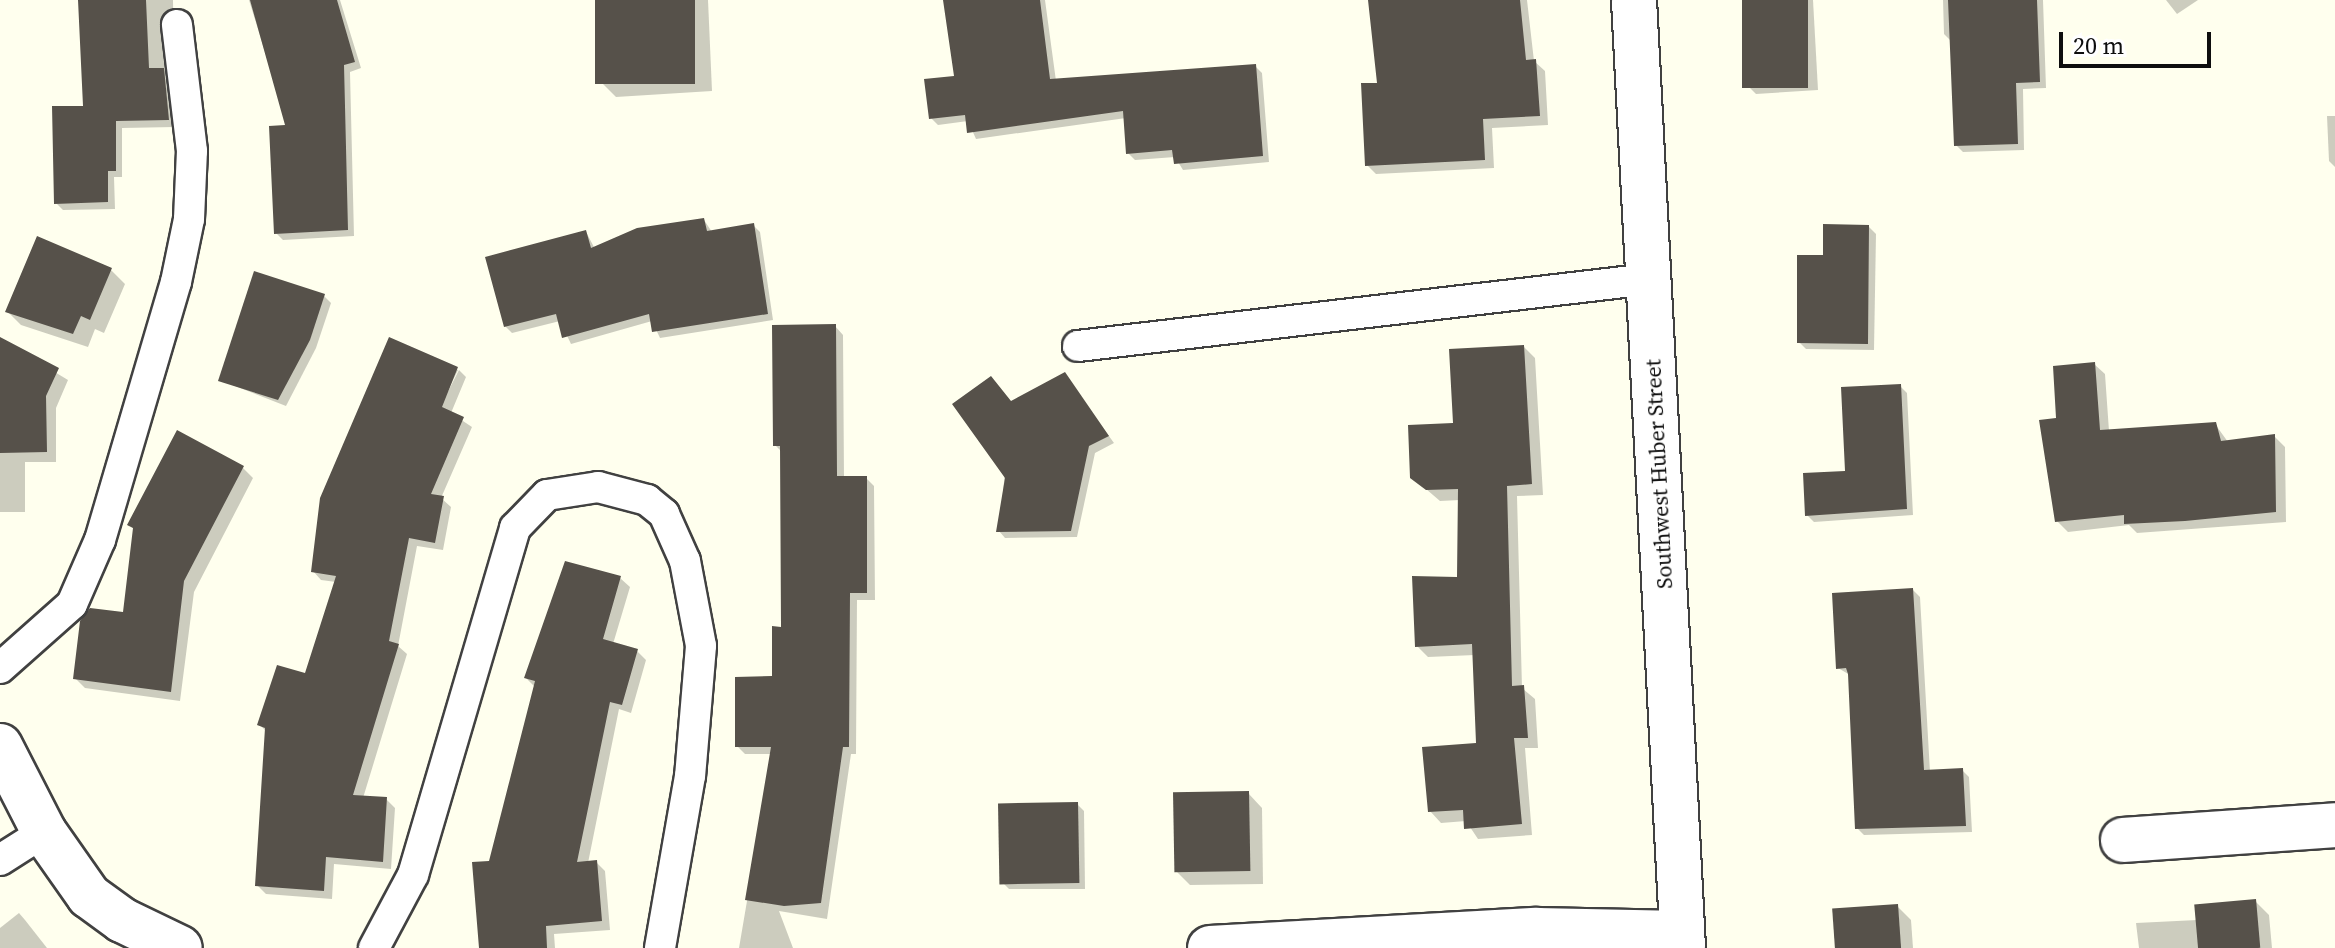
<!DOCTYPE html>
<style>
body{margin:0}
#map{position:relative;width:2335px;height:948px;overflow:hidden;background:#ffe;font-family:"Source Serif 4",serif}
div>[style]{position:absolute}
.shadow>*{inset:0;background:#0003}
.building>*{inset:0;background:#56514a;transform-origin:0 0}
.roads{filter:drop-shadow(2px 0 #414141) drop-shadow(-2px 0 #414141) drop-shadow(0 2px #414141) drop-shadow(0 -2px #414141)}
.lane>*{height:30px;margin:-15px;padding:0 15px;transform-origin:15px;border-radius:15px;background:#fff}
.street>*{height:44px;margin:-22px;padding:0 22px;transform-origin:22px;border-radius:22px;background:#fff}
span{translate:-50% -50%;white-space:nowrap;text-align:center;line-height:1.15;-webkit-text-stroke:8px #fff;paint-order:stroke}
.street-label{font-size:22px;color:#0e0e0e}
.scale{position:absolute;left:2059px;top:32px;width:152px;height:36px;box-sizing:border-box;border:4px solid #0e0e0e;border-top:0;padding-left:10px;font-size:24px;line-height:28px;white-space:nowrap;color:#0e0e0e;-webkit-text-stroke:6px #fff;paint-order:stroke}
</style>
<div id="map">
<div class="shadow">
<i style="clip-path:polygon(80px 0,181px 0,173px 0,175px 127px,122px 128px,122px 177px,114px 177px,115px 209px,63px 210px,56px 203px,85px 108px)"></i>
<i style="clip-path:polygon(249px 0,340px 0,361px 68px,350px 72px,354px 236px,283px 240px,276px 233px,288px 127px)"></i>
<i style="clip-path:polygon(597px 0,708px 0,712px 91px,616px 97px,602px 83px)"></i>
<i style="clip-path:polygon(945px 0,1045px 0,1056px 81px,1255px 66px,1262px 73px,1269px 162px,1183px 170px,1175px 157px,1135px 160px,1128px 153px,1126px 118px,976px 139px,968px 121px,938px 125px,931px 118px,956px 77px)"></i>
<i style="clip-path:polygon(1370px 0,1527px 0,1534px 61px,1545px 71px,1548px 125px,1492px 128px,1494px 168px,1376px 174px,1367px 165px,1379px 84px)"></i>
<i style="clip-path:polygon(1744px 0,1813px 0,1818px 90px,1756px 94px,1749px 87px)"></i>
<i style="clip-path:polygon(1943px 0,2043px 0,2046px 88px,2023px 89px,2024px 150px,1963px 152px,1956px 145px,1952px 42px,1944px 34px)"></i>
<i style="clip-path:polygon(2166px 0,2198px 0,2177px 14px)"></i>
<i style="clip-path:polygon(2327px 116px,2335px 116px,2335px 167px,2329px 161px)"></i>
<i style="clip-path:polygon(704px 220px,712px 232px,753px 225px,760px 232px,773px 320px,660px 338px,652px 321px,571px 344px,560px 321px,512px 333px,505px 326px,586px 232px,595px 249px)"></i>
<i style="clip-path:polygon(1869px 227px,1876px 234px,1874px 350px,1806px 349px,1799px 342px,1825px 257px)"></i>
<i style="clip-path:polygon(111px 270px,125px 284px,104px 333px,95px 329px,88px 347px,21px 325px,7px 311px)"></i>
<i style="clip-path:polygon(324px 296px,331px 303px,316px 348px,286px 406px,220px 380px)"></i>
<i style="clip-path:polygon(835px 326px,843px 335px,844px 478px,866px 478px,874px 486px,875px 600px,857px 600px,856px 754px,851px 754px,827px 919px,779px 911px,793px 948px,739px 948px,772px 754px,745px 754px,737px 746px,774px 678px,783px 629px,782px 452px,775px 445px)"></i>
<i style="clip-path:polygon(0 339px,68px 380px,56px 408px,56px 462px,25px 462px,25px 512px,0 512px)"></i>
<i style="clip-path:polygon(390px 340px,458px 370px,436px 415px,459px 370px,466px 377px,451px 413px,472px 427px,441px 498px,451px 507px,443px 550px,417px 546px,398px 646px,407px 654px,363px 798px,386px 799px,395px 808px,391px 869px,334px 864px,332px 899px,266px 894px,257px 885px,267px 732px,260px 725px,278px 667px,306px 676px,336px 582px,321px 580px,313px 571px,322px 498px)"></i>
<i style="clip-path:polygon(1524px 347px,1535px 358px,1543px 495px,1517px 496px,1522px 688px,1535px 699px,1538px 748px,1525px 748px,1532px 835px,1478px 839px,1466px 821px,1441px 823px,1430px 811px,1478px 745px,1475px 655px,1428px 657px,1417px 646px,1459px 579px,1460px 500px,1440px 501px,1412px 477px)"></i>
<i style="clip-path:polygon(2094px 364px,2105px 374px,2109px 431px,2215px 424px,2228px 442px,2274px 436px,2285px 447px,2286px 522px,2137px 533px,2129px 525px,2068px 532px,2057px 521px)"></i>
<i style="clip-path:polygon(1065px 375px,1114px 443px,1095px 453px,1077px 537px,1005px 538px,999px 531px,1012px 403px)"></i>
<i style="clip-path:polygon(1900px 386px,1907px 393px,1913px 515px,1814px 522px,1807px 515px,1847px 473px)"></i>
<i style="clip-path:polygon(243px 468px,253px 478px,194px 592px,180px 701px,85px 688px,75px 678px,124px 614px,135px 530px,129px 524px)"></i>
<i style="clip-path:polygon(620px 578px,630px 587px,613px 644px,637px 651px,646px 660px,631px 713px,619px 709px,588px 863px,596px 862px,605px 871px,610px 930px,554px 934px,555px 948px,481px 948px,491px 863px,535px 687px,526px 678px)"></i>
<i style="clip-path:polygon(1913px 590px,1920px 597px,1930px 772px,1962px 770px,1969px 777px,1972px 832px,1864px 835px,1857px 828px,1850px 675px,1838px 668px)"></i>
<i style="clip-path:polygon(1248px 793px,1262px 808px,1263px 884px,1190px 885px,1176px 871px)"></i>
<i style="clip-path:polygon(1077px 804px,1084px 811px,1085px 889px,1009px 889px,1002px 882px)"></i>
<i style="clip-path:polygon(2255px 901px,2269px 915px,2272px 948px,2139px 948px,2136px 923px,2197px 920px)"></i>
<i style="clip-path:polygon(1897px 906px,1911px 920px,1913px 948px,1837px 948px)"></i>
<i style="clip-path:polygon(19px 913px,25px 920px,47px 948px,0 948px,0 928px)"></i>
</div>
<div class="building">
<i style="clip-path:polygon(78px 0,146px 0,149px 68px,164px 68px,169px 120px,116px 121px,116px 171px,108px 171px,108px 202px,54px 204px,52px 106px,83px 106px)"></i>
<i style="clip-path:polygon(250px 0,337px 0,355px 62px,344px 65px,348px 230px,274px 234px,269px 126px,285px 125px)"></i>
<i style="left:595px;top:0;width:100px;height:84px"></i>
<i style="clip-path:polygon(943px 0,1040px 0,1050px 79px,1256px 64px,1263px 156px,1174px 164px,1172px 150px,1126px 154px,1123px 111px,967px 133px,965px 115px,929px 119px,924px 79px,954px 76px)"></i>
<i style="clip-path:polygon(1368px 0,1520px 0,1526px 60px,1536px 59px,1540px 116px,1483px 119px,1485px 160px,1365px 166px,1361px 83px,1377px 83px)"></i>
<i style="left:1742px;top:0;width:66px;height:88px"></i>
<i style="clip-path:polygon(1948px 0,2037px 0,2040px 82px,2016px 83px,2018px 144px,1954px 146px)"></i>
<i style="clip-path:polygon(704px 218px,707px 231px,754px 223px,768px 314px,652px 332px,649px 314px,562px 338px,556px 314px,504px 327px,485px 257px,586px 230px,591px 248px,637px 228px)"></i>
<i style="clip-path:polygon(1823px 224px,1869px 225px,1868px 344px,1797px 343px,1797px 255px,1823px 255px)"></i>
<i style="clip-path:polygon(37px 236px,112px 268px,90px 320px,81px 316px,73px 334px,5px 312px)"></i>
<i style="clip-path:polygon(254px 271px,325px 294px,310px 340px,278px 400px,218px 381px)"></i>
<i style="clip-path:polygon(836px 324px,837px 476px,867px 476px,867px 593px,850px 593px,849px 747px,843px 747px,821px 903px,784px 906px,745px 900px,771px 747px,735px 747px,735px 677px,772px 676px,772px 626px,781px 627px,780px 446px,773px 446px,772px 325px)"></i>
<i style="clip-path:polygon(0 337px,59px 368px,46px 396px,47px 452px,0 453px)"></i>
<i style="clip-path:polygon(389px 337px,458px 367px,442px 407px,464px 417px,431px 494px,444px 496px,435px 543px,409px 538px,389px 641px,399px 644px,353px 795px,387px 797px,383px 862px,326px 857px,324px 891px,255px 886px,265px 728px,257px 725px,277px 665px,305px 673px,336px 576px,311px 572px,320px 498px)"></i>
<i style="clip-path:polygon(1524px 345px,1532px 484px,1507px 486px,1512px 686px,1524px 685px,1528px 738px,1514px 738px,1522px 824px,1464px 829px,1463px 810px,1428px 812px,1422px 747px,1476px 743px,1472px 644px,1415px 647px,1412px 576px,1457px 577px,1458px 489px,1426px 490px,1410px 478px,1408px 425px,1453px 423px,1449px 349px)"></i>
<i style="clip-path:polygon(2095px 362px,2100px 430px,2216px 422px,2221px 441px,2275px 434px,2276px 512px,2185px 521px,2124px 524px,2124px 515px,2055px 522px,2039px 420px,2056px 418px,2053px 366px)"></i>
<i style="clip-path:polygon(1065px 372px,1109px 436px,1089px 446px,1071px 531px,996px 532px,1005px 478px,952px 404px,991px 376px,1011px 401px)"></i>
<i style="clip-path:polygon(1901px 384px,1907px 509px,1805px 516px,1803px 473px,1845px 471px,1841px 387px)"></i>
<i style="clip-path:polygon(177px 430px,244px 466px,184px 581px,171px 692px,73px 679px,80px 621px,90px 608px,123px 612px,133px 528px,127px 525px)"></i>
<i style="clip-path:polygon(565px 561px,621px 576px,603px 639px,638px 649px,622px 705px,610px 702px,577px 862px,597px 860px,602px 921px,546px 926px,547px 948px,479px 948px,472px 862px,489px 861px,535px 681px,524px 678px)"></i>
<i style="clip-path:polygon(1913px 588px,1924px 770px,1963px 768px,1966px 826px,1855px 829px,1848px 674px,1846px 668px,1836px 669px,1832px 593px)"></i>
<i style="left:1249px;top:791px;width:80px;height:76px;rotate:89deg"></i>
<i style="left:1078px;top:802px;width:81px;height:80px;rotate:89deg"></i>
<i style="left:2256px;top:899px;width:49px;height:62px;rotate:85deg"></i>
<i style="left:1898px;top:904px;width:44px;height:66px;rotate:86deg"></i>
</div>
<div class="roads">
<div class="lane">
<i style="left:1078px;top:346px;width:575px;rotate:-6.69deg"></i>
<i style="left:0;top:668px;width:96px;rotate:-41.6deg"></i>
<i style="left:72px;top:604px;width:70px;rotate:-66.4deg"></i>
<i style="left:100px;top:540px;width:269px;rotate:-73.6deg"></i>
<i style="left:176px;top:282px;width:64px;rotate:-78.3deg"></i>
<i style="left:189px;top:219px;width:68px;rotate:-87.5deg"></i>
<i style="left:192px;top:151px;width:127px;rotate:-96.8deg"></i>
<i style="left:0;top:860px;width:52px;rotate:-32.5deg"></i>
<i style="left:374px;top:948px;width:83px;rotate:-61.9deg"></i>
<i style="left:413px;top:875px;width:362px;rotate:-73.6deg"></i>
<i style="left:515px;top:528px;width:46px;rotate:-45.9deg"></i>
<i style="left:547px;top:495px;width:52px;rotate:-8.9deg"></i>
<i style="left:598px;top:487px;width:51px;rotate:14.9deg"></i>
<i style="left:647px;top:500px;width:22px;rotate:39deg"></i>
<i style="left:664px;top:514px;width:51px;rotate:65.9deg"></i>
<i style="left:685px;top:561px;width:86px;rotate:79.3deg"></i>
<i style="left:701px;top:646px;width:130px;rotate:94.8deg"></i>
<i style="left:690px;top:776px;width:175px;rotate:99.9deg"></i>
</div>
<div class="street">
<i style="left:1634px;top:0;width:949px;rotate:87.04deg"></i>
<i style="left:0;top:746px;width:97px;rotate:62.9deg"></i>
<i style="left:44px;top:832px;width:78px;rotate:54.9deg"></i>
<i style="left:89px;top:896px;width:41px;rotate:36deg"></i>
<i style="left:122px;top:920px;width:64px;rotate:25.8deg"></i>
<i style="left:2123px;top:840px;width:213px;rotate:-4deg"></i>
<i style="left:1210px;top:948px;width:327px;rotate:-3.2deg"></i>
<i style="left:1537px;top:930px;width:145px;rotate:1.2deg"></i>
</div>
</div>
<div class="street-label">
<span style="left:1659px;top:474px;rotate:-93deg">Southwest Huber Street</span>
</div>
<div class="scale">20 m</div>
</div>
